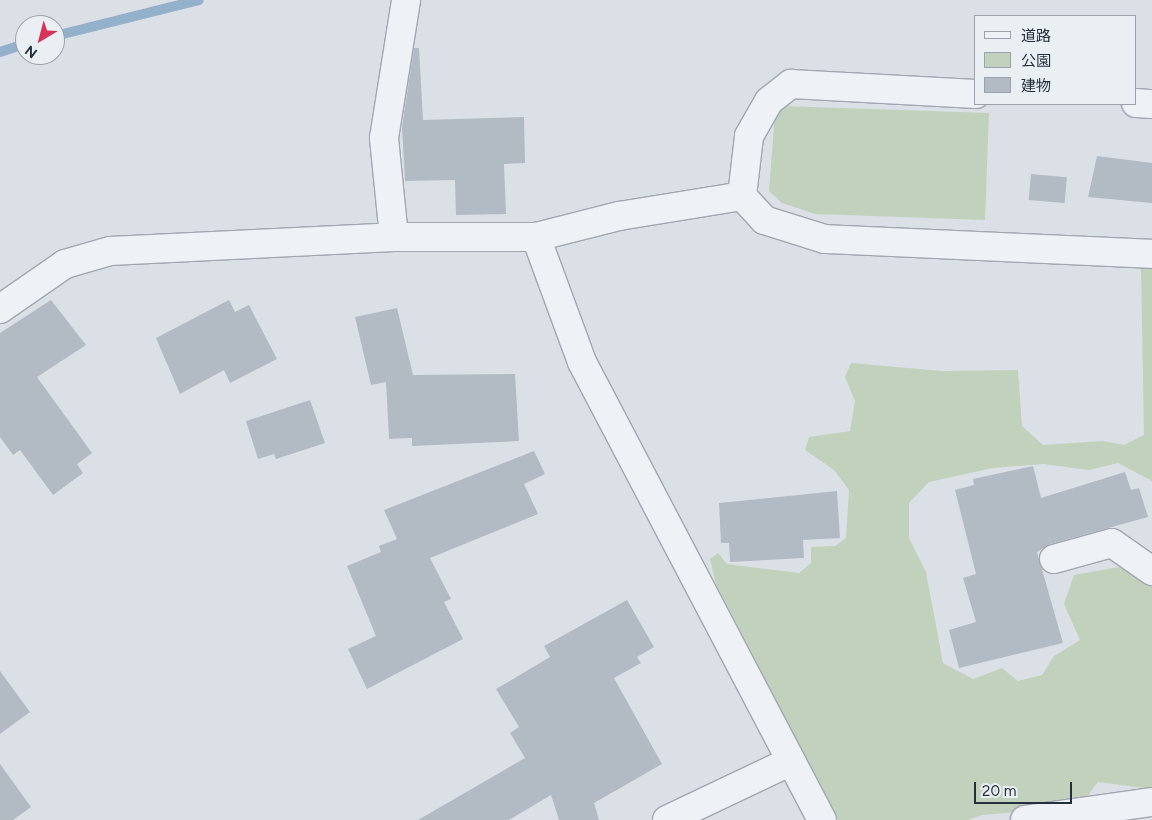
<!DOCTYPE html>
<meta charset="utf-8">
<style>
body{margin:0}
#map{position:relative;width:1152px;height:820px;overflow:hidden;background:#dbe0e7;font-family:Figtree,"Noto Sans JP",sans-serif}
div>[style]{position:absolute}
.green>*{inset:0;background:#c2d1bb}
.stream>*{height:10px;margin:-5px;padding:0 5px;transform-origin:5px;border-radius:5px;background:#93b1ca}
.building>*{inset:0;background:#b2bac4;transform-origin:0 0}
.roads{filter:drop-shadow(1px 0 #a0a7b1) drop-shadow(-1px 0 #a0a7b1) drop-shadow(0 1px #a0a7b1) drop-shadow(0 -1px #a0a7b1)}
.minor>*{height:28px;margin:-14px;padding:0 14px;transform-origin:14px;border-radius:14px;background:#eef1f5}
span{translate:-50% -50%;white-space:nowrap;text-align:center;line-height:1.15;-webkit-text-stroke:4.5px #eaeff4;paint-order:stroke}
.legend{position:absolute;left:974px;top:15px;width:162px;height:90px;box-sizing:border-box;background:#eaeff4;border:1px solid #9ba2ab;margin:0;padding:6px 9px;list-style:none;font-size:15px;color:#242f3e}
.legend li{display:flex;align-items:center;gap:10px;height:25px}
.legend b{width:25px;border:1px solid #9ba2ab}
.north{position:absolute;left:15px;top:15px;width:50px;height:50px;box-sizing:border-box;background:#eaeff4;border:1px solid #9ba2ab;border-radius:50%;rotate:217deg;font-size:14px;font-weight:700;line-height:20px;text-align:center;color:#242f3e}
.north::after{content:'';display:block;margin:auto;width:18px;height:22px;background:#d73558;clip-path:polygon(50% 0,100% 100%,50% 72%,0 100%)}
.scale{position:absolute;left:974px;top:782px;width:98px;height:22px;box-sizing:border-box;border:2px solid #242f3e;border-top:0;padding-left:6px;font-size:15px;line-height:18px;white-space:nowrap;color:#242f3e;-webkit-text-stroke:4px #eaeff4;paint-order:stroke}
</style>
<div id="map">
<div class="green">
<i style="clip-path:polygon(783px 106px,989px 113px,985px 220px,815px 214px,782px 203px,769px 191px,775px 113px)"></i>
<i style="clip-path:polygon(1152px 263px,1152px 481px,1118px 463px,1089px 470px,1043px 464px,993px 468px,929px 482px,909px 503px,909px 538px,926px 572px,943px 663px,973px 679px,1002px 668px,1018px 681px,1042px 675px,1054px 656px,1080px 640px,1064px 604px,1074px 575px,1119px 567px,1152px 580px,1152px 789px,1098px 782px,1079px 807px,982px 815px,968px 820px,838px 820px,716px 584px,710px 559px,718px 553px,727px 564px,799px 573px,811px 563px,811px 547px,835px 546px,846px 538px,849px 490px,834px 470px,805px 450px,809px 437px,850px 431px,855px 401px,845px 377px,851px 363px,942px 371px,1018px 370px,1022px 426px,1043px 445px,1103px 441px,1124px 445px,1144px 435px,1141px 267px)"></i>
</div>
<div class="stream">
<i style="left:55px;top:36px;width:148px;rotate:-14deg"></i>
<i style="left:0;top:52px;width:26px;rotate:-18deg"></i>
</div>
<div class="building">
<i style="clip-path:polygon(414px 48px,419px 48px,423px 120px,524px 117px,525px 163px,504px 164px,506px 214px,456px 215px,455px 180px,405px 181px,402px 127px)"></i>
<i style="clip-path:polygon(1097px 156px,1152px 163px,1152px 203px,1088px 197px)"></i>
<i style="left:1031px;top:174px;width:36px;height:26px;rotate:5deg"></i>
<i style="clip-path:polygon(51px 300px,86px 345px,37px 377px,92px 453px,77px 464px,83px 473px,53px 495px,20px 450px,13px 455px,0 437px,0 333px)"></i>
<i style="clip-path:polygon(229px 300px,235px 312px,249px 305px,277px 359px,230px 383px,224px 370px,180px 394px,156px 338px)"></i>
<i style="clip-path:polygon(397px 308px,413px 375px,515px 374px,519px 441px,412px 446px,412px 438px,389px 439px,386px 382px,371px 385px,355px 317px)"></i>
<i style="clip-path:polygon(310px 400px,325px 443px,276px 459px,274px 454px,258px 459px,246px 421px)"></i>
<i style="clip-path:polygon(534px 451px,545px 474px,524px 484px,538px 514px,430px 558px,451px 599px,444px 602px,463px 639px,367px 689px,348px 649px,376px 636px,347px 566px,381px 552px,379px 546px,397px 539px,384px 510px)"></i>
<i style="clip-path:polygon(1033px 466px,1041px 498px,1125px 472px,1131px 490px,1139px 488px,1148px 517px,1050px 544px,1037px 552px,1063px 643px,959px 668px,949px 630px,976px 622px,963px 578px,976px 574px,955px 490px,974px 485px,973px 479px)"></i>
<i style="clip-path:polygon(837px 491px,840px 538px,803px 540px,804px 558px,730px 562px,729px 543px,721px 543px,719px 503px)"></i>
<i style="clip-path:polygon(627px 600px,654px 647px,637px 657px,641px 663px,614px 678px,662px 764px,594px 803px,599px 820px,559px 820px,551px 795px,509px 820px,418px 820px,525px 758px,510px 733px,519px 727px,496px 689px,550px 657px,544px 646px)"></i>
<i style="clip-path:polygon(0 671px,30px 712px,0 734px)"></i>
<i style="clip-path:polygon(0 764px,31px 807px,13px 820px,0 820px)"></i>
</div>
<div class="roads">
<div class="minor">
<i style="left:1136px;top:103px;width:16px;rotate:4deg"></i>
<i style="left:742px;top:196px;width:60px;rotate:-83.3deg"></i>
<i style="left:749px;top:136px;width:40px;rotate:-60.3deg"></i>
<i style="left:769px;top:101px;width:28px;rotate:-38deg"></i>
<i style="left:791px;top:84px;width:185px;rotate:3.1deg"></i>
<i style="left:394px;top:237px;width:100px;rotate:-95.8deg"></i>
<i style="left:384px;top:138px;width:140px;rotate:-80.9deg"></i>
<i style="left:536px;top:237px;width:133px;rotate:69.8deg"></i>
<i style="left:582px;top:362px;width:517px;rotate:62.34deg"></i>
<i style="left:0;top:309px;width:79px;rotate:-34.7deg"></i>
<i style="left:65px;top:264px;width:47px;rotate:-16.1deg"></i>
<i style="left:110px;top:251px;width:284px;rotate:-2.8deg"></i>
<i style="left:394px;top:237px;width:142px"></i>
<i style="left:536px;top:237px;width:86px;rotate:-14.2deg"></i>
<i style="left:619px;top:216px;width:125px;rotate:-9.2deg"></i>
<i style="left:742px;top:196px;width:33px;rotate:47deg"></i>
<i style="left:764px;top:220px;width:64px;rotate:17.3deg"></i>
<i style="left:825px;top:239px;width:327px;rotate:2.6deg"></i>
<i style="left:1054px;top:559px;width:60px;rotate:-15.4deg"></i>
<i style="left:1112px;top:543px;width:49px;rotate:35deg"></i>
<i style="left:667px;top:820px;width:137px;rotate:-25.4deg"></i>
<i style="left:1025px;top:820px;width:128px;rotate:-8.1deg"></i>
</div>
</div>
<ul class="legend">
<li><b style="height:6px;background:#eef1f5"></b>道路</li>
<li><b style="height:14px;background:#c2d1bb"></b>公園</li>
<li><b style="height:14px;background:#b2bac4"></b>建物</li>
</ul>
<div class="north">N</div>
<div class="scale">20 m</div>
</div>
